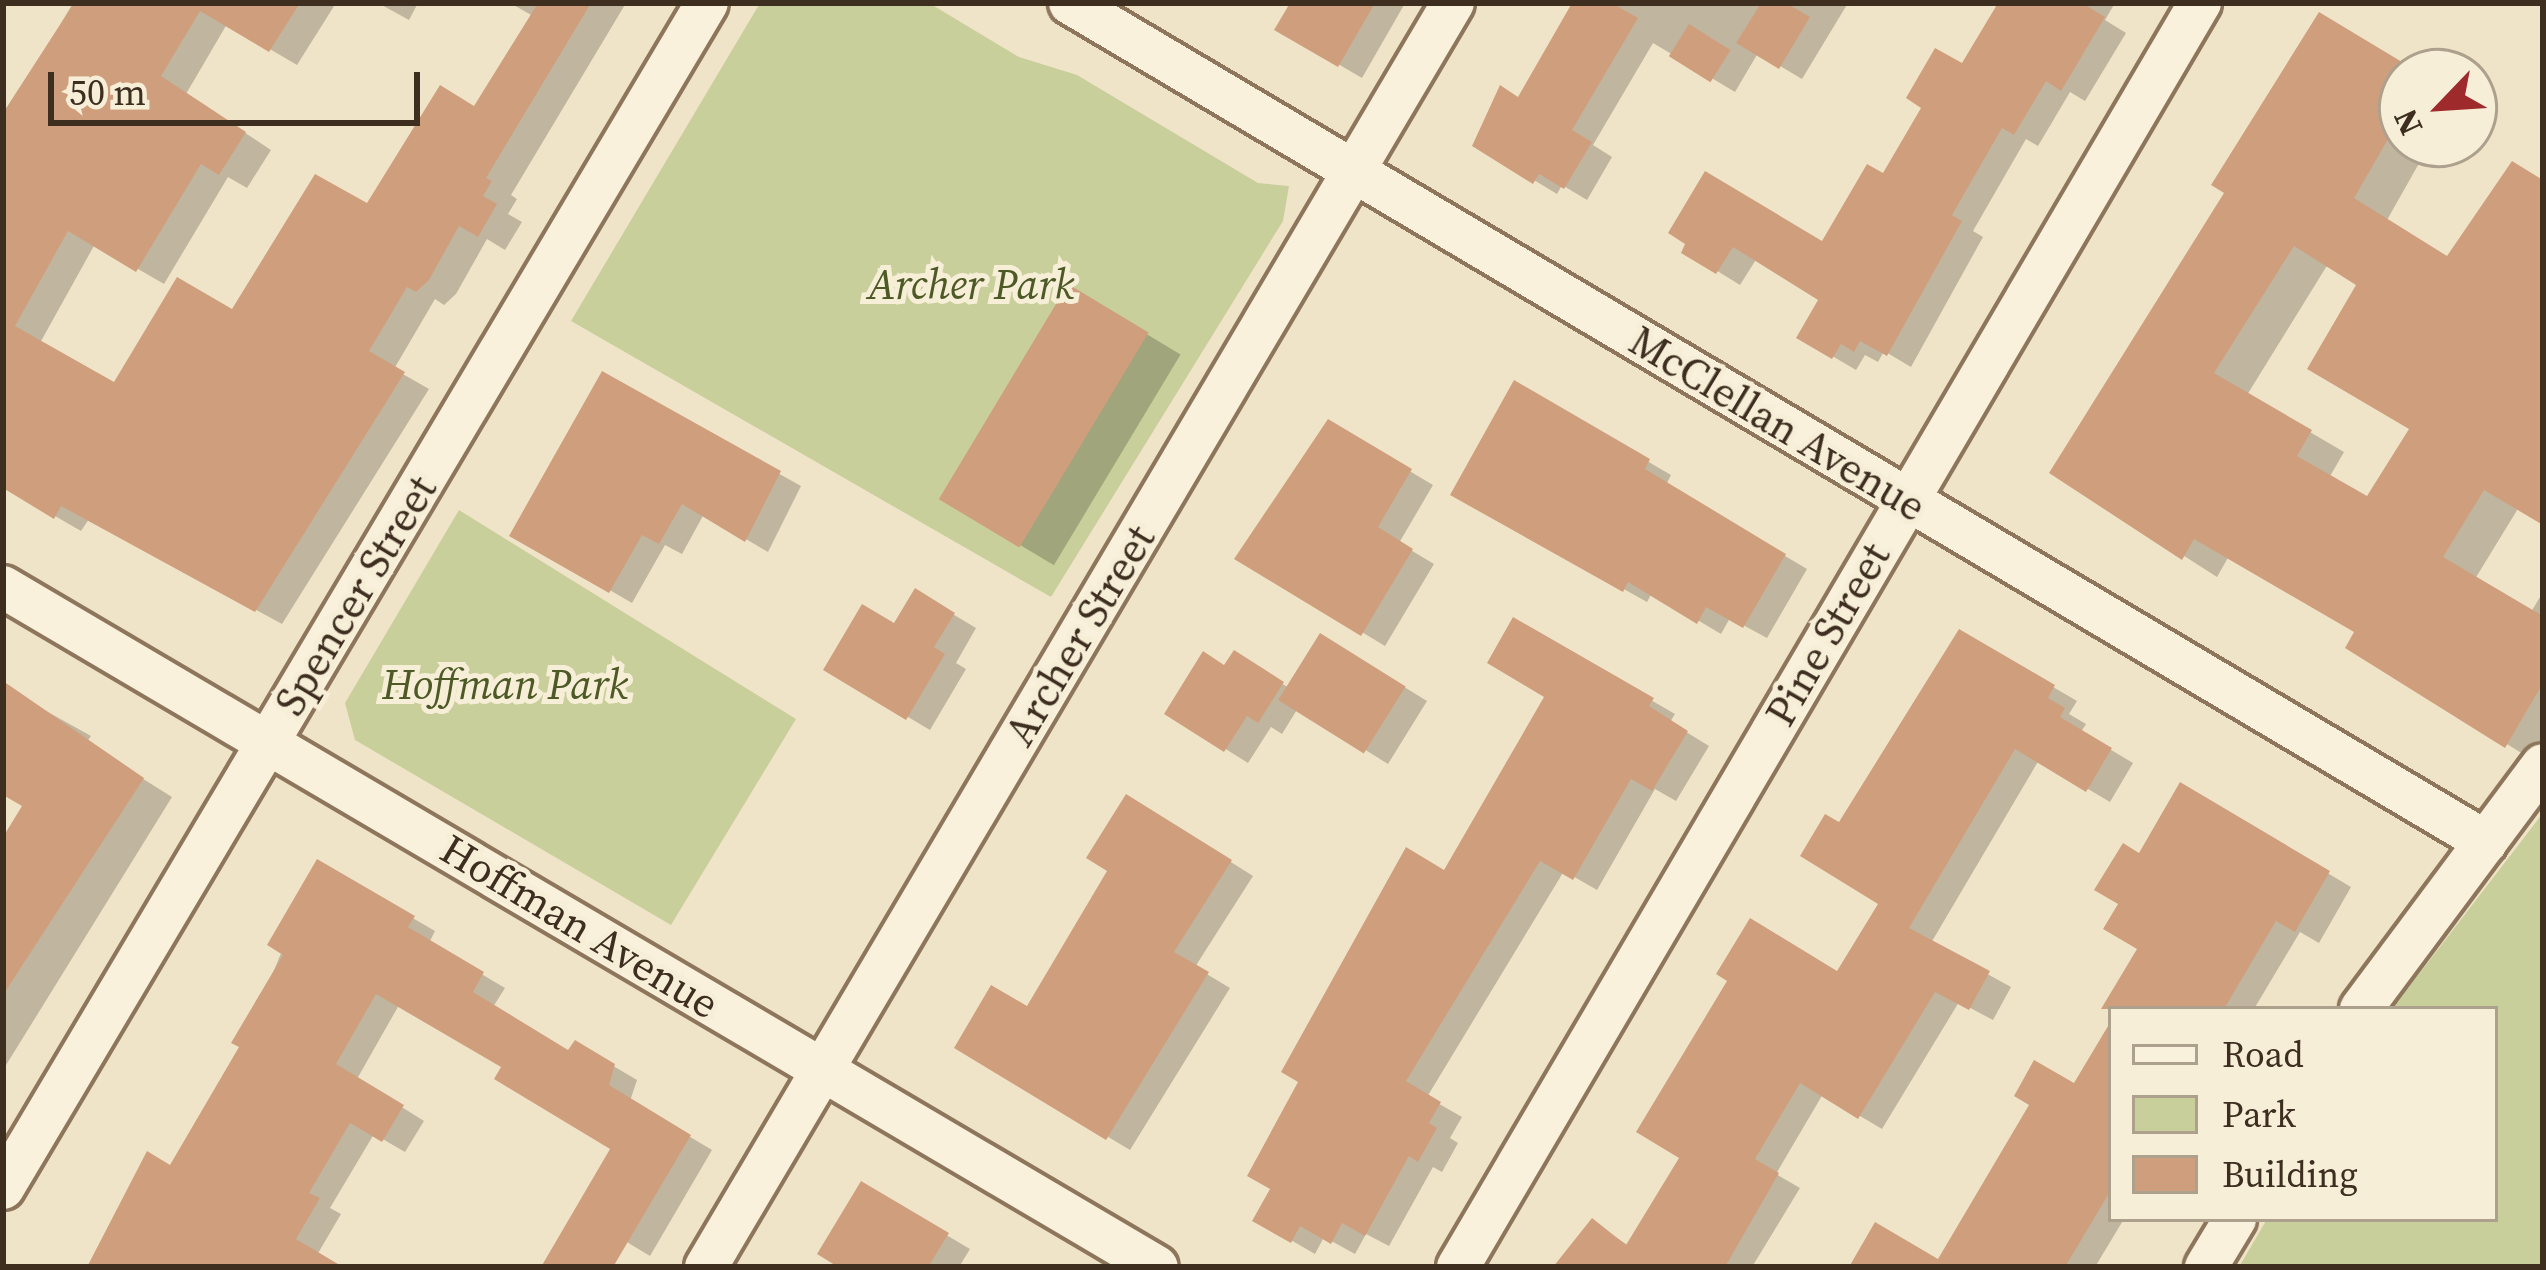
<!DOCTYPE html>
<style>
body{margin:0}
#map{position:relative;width:2546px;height:1270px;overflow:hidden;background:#f0e4c8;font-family:"Source Serif 4",serif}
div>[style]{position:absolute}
.green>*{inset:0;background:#c9cf9b}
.shadow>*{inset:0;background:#0003;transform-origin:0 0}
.building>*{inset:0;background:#cf9f7d;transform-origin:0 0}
.roads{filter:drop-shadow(3px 0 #8d765c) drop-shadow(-3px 0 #8d765c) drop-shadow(0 3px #8d765c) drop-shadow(0 -3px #8d765c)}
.minor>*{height:42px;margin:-21px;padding:0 21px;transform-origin:21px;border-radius:21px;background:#faf1dc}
span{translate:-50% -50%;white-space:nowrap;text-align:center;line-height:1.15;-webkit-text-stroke:10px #f7eed8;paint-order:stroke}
.park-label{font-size:42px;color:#4d5a26;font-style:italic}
.street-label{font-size:42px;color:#3d2e20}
.frame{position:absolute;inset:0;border:6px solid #3d2e20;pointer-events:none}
.legend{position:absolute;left:2108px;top:1006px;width:390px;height:216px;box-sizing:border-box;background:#f7eed8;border:3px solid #ada18e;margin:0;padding:15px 21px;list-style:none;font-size:36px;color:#3d2e20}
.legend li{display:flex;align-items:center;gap:24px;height:60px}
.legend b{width:60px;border:3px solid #ada18e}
.north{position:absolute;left:2378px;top:48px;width:120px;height:120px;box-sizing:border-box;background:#f7eed8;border:3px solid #ada18e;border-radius:50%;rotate:245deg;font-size:33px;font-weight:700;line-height:48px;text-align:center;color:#3d2e20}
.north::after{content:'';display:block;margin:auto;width:42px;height:54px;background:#9e2a2b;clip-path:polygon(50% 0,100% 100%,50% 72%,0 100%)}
.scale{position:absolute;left:48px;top:72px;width:372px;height:54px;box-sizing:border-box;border:6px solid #3d2e20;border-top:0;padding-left:15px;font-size:36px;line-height:42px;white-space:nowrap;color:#3d2e20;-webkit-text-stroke:9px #f7eed8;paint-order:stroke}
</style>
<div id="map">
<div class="green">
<i style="clip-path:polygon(760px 3px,929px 3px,1019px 57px,1077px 75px,1258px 183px,1289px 186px,1283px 221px,1051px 597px,571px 321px)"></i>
<i style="clip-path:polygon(459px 510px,796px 719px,671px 925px,355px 740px,345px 703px)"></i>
<i style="clip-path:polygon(2543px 813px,2543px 1267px,2239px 1267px,2267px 1219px,2495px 1219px,2495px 1009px,2392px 1009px)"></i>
</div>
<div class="shadow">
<i style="clip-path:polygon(73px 3px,336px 3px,297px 65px,227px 24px,186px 94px,271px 150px,247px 188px,228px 177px,164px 284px,95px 244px,40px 343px,115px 386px,243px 319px,475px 109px,533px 16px,510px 3px,626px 3px,511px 195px,517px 199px,508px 214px,522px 222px,505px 250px,487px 239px,456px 294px,444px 305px,435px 299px,394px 369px,429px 389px,282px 624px,89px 519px,81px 531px,3px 486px,3px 122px)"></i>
<i style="clip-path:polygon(378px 3px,418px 3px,409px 20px)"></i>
<i style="clip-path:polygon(1294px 3px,1402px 3px,1404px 5px,1362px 78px,1278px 29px)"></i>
<i style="clip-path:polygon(1577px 3px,1848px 3px,1802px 79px,1758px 53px,1735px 92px,1653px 43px,1593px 145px,1612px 157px,1587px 200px,1562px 185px,1557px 194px,1476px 145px,1501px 90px,1519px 100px)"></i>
<i style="clip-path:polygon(2010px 3px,2115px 3px,2105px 20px,2126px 33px,2085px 101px,2070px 92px,2038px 146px,2026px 139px,1973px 231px,1983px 237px,1911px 367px,1884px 351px,1878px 362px,1865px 355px,1856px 370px,1800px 337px,1823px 299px,1757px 258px,1740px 285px,1685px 251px,1689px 243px,1823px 245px,1884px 177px)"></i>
<i style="clip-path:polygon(evenodd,2320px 16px,2415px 72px,2402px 72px,2402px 144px,2430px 144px,2387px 220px,2449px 259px,2543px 183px,2543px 521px,2519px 507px,2475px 579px,2531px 612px,2543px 592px,2541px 765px,2349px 647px,2358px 631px,2229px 556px,2217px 577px,2053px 472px,2229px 192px,2320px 16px,2328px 264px,2361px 284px,2414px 428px,2368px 500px,2329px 478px,2344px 452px,2247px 395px,2328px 264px)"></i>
<i style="left:1070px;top:288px;width:129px;height:246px;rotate:31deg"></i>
<i style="clip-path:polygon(603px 375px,801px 486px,768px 552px,704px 514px,682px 554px,665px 545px,632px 603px,513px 534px)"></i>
<i style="clip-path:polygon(1515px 384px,1671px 475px,1666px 485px,1807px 569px,1767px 638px,1730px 618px,1721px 634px,1652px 593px,1647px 602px,1454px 494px)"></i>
<i style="clip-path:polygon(1329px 423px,1433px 485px,1399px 543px,1434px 564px,1385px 646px,1239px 558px)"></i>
<i style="clip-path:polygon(916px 592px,976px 628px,956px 663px,966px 669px,930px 730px,827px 669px,895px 627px)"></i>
<i style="clip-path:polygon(1514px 621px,1675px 714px,1670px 722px,1709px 746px,1676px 801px,1655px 789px,1597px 890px,1564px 871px,1427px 1097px,1462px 1117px,1450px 1138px,1458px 1143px,1442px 1172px,1433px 1167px,1389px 1246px,1366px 1234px,1355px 1254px,1324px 1237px,1315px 1254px,1256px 1220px,1548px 695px)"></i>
<i style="clip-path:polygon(1960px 633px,2077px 701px,2069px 714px,2086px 724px,2081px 732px,2133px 763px,2110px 802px,2039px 760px,1931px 943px,2011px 987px,1993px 1020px,1959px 1002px,1882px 1129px,1823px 1094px,1776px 1174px,1800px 1188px,1752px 1267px,1557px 1267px,1592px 1221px,1629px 1246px,1838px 974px,1882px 903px,1840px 825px)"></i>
<i style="clip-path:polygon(1344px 650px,1427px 701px,1388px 764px,1298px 708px,1282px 734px,1271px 727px,1248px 763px,1168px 713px,1226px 668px,1258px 668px,1289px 688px)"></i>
<i style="clip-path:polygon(3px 687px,91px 736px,86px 743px,172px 797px,3px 1070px,3px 843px,26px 805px,3px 791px)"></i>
<i style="clip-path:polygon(2181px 786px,2351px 887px,2319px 943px,2300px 932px,2254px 1009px,2111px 1011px,2106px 1007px,2141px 948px,2141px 857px)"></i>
<i style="clip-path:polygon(1150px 811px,1253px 876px,1195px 967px,1230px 988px,1130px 1150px,958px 1047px,1028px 1010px)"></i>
<i style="clip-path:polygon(318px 863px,435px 931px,429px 943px,505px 988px,493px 1007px,569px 1054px,576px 1044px,637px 1080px,630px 1101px,712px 1150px,650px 1256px,577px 1212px,614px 1148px,505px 1066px,399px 1005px,357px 1079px,424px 1121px,405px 1152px,374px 1134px,330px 1208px,341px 1214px,317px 1255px,328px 1267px,88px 1267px,172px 1169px,243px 1046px)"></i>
<i style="clip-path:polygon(2111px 1027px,2111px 1219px,2124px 1219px,2095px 1267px,1852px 1267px,1939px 1263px,2075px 1087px)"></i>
<i style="clip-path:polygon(862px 1185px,970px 1249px,959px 1267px,840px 1267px)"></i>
</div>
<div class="building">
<i style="clip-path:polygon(74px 3px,300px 3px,269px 52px,200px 11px,161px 76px,246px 132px,219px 175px,201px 164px,136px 272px,68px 231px,15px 326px,114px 382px,177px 277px,232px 309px,315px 174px,367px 203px,440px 85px,474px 106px,538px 3px,591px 3px,486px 178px,492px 181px,483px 196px,497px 204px,478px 237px,459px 226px,429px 280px,416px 292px,407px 287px,369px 351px,405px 372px,255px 612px,61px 506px,54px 519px,3px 488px,3px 113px)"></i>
<i style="clip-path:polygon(1290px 3px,1375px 3px,1338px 67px,1274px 30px)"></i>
<i style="clip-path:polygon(1572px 3px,1612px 3px,1638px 18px,1572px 130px,1592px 142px,1564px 189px,1539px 174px,1533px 184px,1472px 146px,1500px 85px,1518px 97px)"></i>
<i style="clip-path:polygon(1761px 3px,1786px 3px,1810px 17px,1779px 69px,1736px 43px)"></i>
<i style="clip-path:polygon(1998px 3px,2082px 3px,2105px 17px,2061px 91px,2046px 81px,2014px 135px,2002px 128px,1952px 215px,1962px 221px,1887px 356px,1860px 341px,1854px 352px,1841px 344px,1832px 359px,1796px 338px,1818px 300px,1733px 247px,1716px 274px,1681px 253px,1685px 244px,1668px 233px,1705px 171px,1822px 241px,1867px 164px,1883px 173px,1921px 108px,1906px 98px,1935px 48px,1962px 63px)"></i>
<i style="clip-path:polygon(evenodd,2319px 12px,2402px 62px,2402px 115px,2354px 198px,2447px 256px,2512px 161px,2543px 180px,2543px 525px,2484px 490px,2443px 557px,2543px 616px,2543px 683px,2505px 748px,2345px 648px,2354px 632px,2194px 539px,2182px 560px,2049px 473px,2224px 193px,2211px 185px,2319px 12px,2294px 246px,2356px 285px,2307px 369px,2409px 429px,2367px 496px,2297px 456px,2312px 430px,2214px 373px,2294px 246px)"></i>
<i style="left:1689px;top:24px;width:49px;height:38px;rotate:32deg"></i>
<i style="left:1068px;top:284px;width:94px;height:251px;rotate:31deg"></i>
<i style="clip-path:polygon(602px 371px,781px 471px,745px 542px,682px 504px,659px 544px,642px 535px,609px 593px,509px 536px)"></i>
<i style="clip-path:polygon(1514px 380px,1650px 459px,1645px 469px,1786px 554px,1743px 628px,1706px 607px,1697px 624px,1628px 582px,1623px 592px,1450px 495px)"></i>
<i style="clip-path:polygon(1328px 419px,1412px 469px,1378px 527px,1413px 549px,1361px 636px,1234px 559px)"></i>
<i style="clip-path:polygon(915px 588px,955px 613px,934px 647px,945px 654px,906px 720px,823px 670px,862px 604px,894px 623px)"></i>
<i style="clip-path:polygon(1513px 617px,1654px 698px,1649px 706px,1688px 731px,1652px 791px,1631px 779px,1573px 880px,1540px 861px,1406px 1081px,1441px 1102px,1429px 1123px,1437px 1128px,1418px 1162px,1409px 1156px,1365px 1236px,1342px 1223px,1331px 1244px,1300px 1226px,1291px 1243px,1252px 1221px,1270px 1189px,1247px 1176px,1298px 1082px,1281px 1072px,1406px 847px,1444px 870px,1544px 697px,1487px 663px)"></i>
<i style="clip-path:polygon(1959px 629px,2055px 685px,2048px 698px,2065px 708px,2060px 717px,2112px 748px,2086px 792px,2015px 749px,1909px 928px,1990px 971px,1969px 1010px,1935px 992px,1858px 1119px,1800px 1083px,1755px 1159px,1779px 1173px,1725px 1267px,1553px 1267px,1592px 1218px,1626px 1245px,1679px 1158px,1636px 1132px,1727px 981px,1716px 974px,1750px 918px,1837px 971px,1878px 904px,1800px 856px,1825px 814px,1839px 822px)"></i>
<i style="left:1320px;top:633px;width:101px;height:79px;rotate:32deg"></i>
<i style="clip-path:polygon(1234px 650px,1284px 682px,1258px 723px,1247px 716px,1224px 752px,1164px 714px,1203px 651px,1224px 665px)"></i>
<i style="clip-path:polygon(3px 681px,144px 778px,3px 995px,3px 837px,22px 806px,3px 795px)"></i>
<i style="clip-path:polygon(2180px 782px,2330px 871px,2295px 932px,2276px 921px,2224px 1009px,2101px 1009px,2137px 949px,2103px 929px,2118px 904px,2094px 890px,2123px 843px,2139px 853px)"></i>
<i style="clip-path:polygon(1126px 794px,1232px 860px,1174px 952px,1209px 972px,1106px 1140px,954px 1048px,991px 985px,1027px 1006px,1107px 871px,1086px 858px)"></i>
<i style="clip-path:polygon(317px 859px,415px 916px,408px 927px,484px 972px,473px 992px,568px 1050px,575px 1040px,615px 1064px,609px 1085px,691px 1135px,613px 1267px,541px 1267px,610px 1149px,494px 1079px,501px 1067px,376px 994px,336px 1064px,404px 1105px,382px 1142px,350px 1123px,309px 1193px,320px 1198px,296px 1239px,343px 1267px,87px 1267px,147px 1151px,170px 1165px,239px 1047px,231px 1043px,283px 955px,267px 945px)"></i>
<i style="clip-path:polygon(2111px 1021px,2111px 1190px,2065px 1267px,1849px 1267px,1875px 1222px,1938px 1259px,2029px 1105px,2014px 1096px,2034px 1060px,2074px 1083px)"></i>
<i style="clip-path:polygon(861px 1181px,949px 1233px,928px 1267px,838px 1267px,817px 1254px)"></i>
</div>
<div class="roads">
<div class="minor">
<i style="left:1070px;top:3px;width:1646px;rotate:30.65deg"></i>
<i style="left:3px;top:587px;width:1339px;rotate:30.51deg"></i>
<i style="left:2361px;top:1009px;width:304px;rotate:-53.3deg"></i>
<i style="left:3px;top:1188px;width:1378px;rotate:-59.29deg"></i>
<i style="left:706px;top:1267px;width:1468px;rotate:-59.42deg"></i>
<i style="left:1458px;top:1267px;width:1466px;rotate:-59.59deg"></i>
<i style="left:2206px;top:1267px;width:56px;rotate:-58.9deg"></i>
</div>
</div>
<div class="park-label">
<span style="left:971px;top:284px">Archer Park</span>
<span style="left:505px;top:684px">Hoffman Park</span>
</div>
<div class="street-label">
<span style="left:1778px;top:423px;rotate:31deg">McClellan Avenue</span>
<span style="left:355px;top:595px;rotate:-59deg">Spencer Street</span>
<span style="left:1827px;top:634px;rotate:-60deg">Pine Street</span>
<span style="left:1079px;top:635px;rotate:-59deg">Archer Street</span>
<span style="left:580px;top:926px;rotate:31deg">Hoffman Avenue</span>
</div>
<div class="frame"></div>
<ul class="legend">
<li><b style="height:15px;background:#faf1dc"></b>Road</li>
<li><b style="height:33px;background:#c9cf9b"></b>Park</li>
<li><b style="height:33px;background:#cf9f7d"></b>Building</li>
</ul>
<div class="north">N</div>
<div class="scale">50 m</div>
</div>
